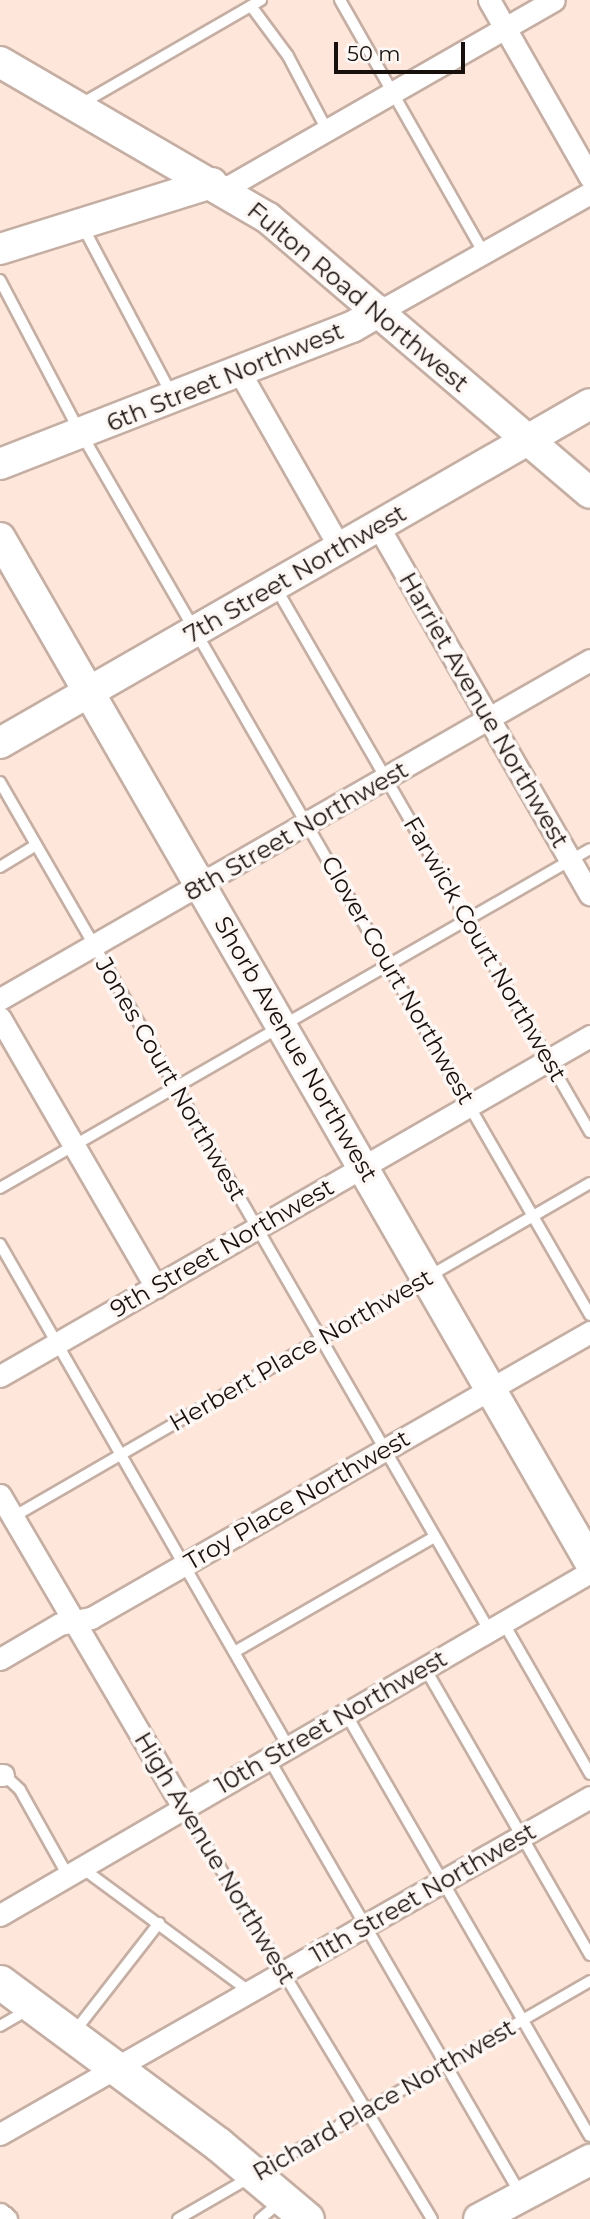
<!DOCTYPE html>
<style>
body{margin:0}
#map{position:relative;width:590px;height:2219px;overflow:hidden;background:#fee6da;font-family:Montserrat,sans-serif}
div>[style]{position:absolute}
.roads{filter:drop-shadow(2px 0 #c5aea3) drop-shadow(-2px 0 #c5aea3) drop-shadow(0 2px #c5aea3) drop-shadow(0 -2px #c5aea3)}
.lane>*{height:10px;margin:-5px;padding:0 5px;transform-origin:5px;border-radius:5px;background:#fff}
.street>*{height:21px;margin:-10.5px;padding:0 10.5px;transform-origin:10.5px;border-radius:10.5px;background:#fff}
.secondary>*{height:30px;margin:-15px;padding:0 15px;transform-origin:15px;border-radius:15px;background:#fff}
.primary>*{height:33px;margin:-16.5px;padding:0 16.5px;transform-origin:16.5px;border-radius:16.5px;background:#fff}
span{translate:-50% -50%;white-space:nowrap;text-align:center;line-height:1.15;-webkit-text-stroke:7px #fdf8f5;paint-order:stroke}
.street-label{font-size:24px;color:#18100c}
.scale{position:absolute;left:334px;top:42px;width:131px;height:32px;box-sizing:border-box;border:4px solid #18100c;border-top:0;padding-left:9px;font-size:21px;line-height:24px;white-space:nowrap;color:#18100c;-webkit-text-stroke:5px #fdf8f5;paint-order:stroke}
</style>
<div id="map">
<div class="roads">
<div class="lane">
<i style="left:340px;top:0;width:290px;rotate:60.4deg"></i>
<i style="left:251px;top:6px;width:62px;rotate:53.5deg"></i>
<i style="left:288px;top:56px;width:84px;rotate:62.2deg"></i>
<i style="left:81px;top:104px;width:208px;rotate:-30deg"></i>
<i style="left:83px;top:227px;width:190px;rotate:62.1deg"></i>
<i style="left:0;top:280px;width:159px;rotate:62.3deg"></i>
<i style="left:74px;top:421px;width:1032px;rotate:60.01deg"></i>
<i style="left:276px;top:588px;width:628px;rotate:60.01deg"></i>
<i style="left:0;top:782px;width:979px;rotate:60.03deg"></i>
<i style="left:0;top:867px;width:42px;rotate:-31.4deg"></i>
<i style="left:0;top:1188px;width:680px;rotate:-29.88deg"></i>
<i style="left:0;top:1244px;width:581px;rotate:60.17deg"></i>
<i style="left:13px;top:1517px;width:667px;rotate:-30.06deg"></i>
<i style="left:503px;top:1622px;width:175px;rotate:60.2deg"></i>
<i style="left:236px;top:1651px;width:228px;rotate:-29.9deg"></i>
<i style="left:425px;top:1668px;width:331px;rotate:60.1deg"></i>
<i style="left:346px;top:1714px;width:487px;rotate:60deg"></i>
<i style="left:269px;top:1759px;width:504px;rotate:59.97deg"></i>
<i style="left:1px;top:1772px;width:26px;rotate:43deg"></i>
<i style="left:20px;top:1790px;width:98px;rotate:60.8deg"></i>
<i style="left:184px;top:1808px;width:480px;rotate:58.9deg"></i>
<i style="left:82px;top:1868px;width:209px;rotate:36.4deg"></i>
<i style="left:0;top:2026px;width:32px;rotate:-30deg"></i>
<i style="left:75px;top:2031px;width:137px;rotate:-52.1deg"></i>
<i style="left:178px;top:2219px;width:476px;rotate:-30deg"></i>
<i style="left:260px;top:2219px;width:26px;rotate:-40deg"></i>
</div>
<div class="street">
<i style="left:489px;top:0;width:204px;rotate:60.3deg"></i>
<i style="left:224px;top:189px;width:380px;rotate:-29.8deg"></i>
<i style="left:380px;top:311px;width:241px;rotate:-29.3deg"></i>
<i style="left:239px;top:371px;width:204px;rotate:60.3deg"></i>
<i style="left:378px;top:526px;width:425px;rotate:60.1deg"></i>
<i style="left:0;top:999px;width:680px;rotate:-29.88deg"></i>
<i style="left:0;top:1018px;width:311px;rotate:59.9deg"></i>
<i style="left:0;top:1376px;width:681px;rotate:-29.95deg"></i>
<i style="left:0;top:1495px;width:363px;rotate:59.6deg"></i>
<i style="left:0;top:1659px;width:69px;rotate:-30.3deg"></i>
<i style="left:60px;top:1624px;width:32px;rotate:-11deg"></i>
<i style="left:91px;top:1618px;width:575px;rotate:-29.82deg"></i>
<i style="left:0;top:1775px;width:3px"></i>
<i style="left:0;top:1915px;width:682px;rotate:-30.17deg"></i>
<i style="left:0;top:2134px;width:679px;rotate:-29.73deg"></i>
<i style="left:0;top:2214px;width:8px;rotate:40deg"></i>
</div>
<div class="secondary">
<i style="left:0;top:62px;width:310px;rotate:30.2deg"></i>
<i style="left:268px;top:218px;width:423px;rotate:40.5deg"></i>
<i style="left:0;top:249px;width:222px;rotate:-17.3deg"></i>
<i style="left:0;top:464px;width:378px;rotate:-21.3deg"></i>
<i style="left:352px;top:327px;width:32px;rotate:-30deg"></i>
<i style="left:0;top:538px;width:1182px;rotate:60.05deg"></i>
<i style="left:0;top:743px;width:680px;rotate:-29.88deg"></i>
<i style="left:479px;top:2219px;width:126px;rotate:-28deg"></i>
</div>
<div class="primary">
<i style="left:0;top:1982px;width:272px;rotate:36.6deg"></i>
<i style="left:218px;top:2144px;width:116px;rotate:40.1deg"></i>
</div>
</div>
<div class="street-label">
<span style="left:358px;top:297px;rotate:40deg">Fulton Road Northwest</span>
<span style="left:225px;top:377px;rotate:-22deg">6th Street Northwest</span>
<span style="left:295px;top:574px;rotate:-30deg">7th Street Northwest</span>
<span style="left:484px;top:710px;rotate:60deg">Harriet Avenue Northwest</span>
<span style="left:296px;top:831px;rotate:-30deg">8th Street Northwest</span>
<span style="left:485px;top:949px;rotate:60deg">Farwick Court Northwest</span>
<span style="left:398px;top:980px;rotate:60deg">Clover Court Northwest</span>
<span style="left:296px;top:1049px;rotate:60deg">Shorb Avenue Northwest</span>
<span style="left:171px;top:1079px;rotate:60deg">Jones Court Northwest</span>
<span style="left:222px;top:1248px;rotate:-30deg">9th Street Northwest</span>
<span style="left:301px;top:1350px;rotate:-30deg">Herbert Place Northwest</span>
<span style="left:297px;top:1500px;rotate:-30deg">Troy Place Northwest</span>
<span style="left:331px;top:1722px;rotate:-30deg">10th Street Northwest</span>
<span style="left:215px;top:1858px;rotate:59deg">High Avenue Northwest</span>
<span style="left:423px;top:1893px;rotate:-30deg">11th Street Northwest</span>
<span style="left:384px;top:2100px;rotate:-30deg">Richard Place Northwest</span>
</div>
<div class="scale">50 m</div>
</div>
